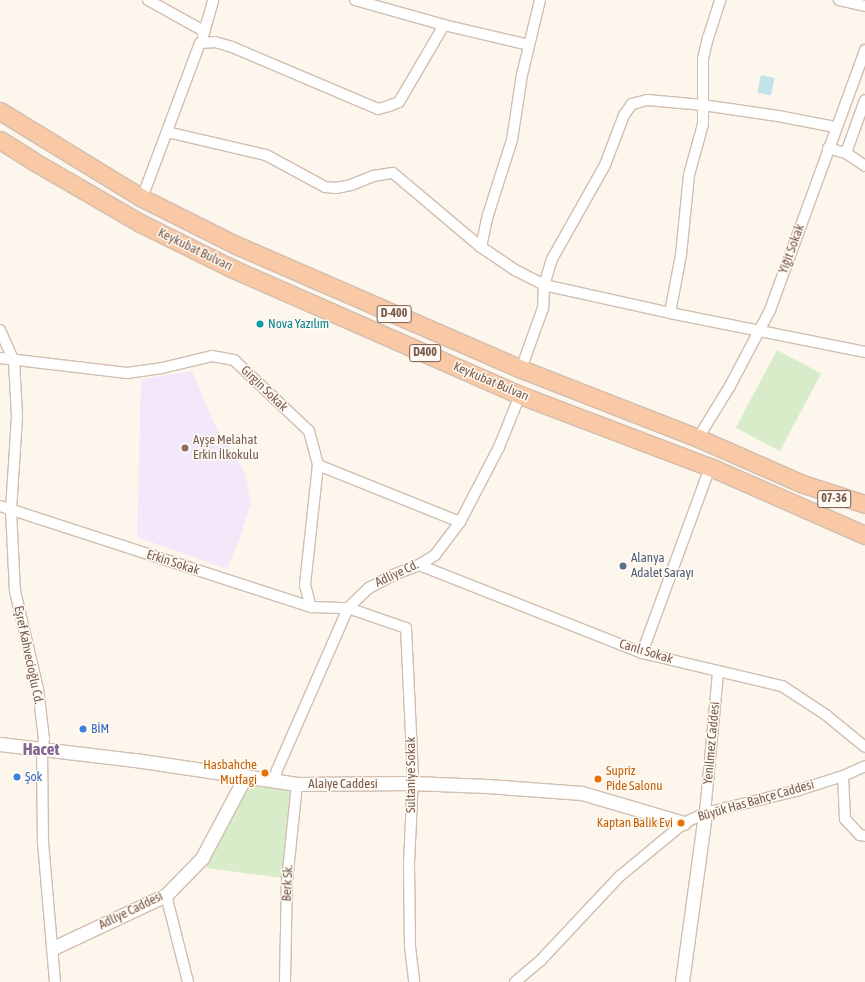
<!DOCTYPE html>
<meta charset="utf-8">
<style>
body{margin:0}
#map{position:relative;width:865px;height:982px;overflow:hidden;background:#fdf6ec;font-family:"Asap Condensed",sans-serif}
div>[style]{position:absolute}
.education>*{inset:0;background:#f3e8fa}
.green>*{inset:0;background:#d8ecc9;transform-origin:0 0}
.water>*{inset:0;background:#bfe3e8;transform-origin:0 0}
.roads{filter:drop-shadow(1px 0 #d1beb0) drop-shadow(-1px 0 #d1beb0) drop-shadow(0 1px #d1beb0) drop-shadow(0 -1px #d1beb0)}
.minor>*{height:10px;margin:-5px;padding:0 5px;transform-origin:5px;border-radius:5px;background:#fff}
.tertiary>*{height:13px;margin:-6.5px;padding:0 6.5px;transform-origin:6.5px;border-radius:6.5px;background:#fff}
.trunk>*{height:17px;margin:-8.5px;padding:0 8.5px;transform-origin:8.5px;border-radius:8.5px;background:#f9c8a4}
.dots>*{width:11px;height:11px;translate:-50% -50%;box-sizing:border-box;border:2px solid #fffaf3;border-radius:50%}
span{translate:-50% -50%;white-space:nowrap;text-align:center;line-height:1.15;-webkit-text-stroke:3px #fffaf3;paint-order:stroke}
.shield-label span{padding:1px 3px;background:#fffaf3;border:1px solid;border-radius:3px;-webkit-text-stroke-width:0}
.shield-label{font-size:12px;color:#7a5c4d;font-weight:700}
.street-label{font-size:13px;color:#7a5c4d}
.culture-label{font-size:13px;color:#0d838f}
.left{translate:0 -50%;text-align:left}
.education-label{font-size:13px;color:#785e54}
.service-label{font-size:13px;color:#4e5e75}
.shop-label{font-size:13px;color:#366cbe}
.food-label{font-size:13px;color:#c56008}
.right{translate:-100% -50%;text-align:right}
.district-label{font-size:17px;color:#846695;font-weight:700}
</style>
<div id="map">
<div class="education">
<i style="clip-path:polygon(192px 371px,215px 425px,245px 472px,251px 503px,240px 538px,227px 569px,137px 537px,141px 379px)"></i>
</div>
<div class="green">
<i style="left:777px;top:350px;width:50px;height:88px;rotate:28deg"></i>
<i style="clip-path:polygon(247px 781px,293px 788px,283px 878px,206px 868px)"></i>
</div>
<div class="water">
<i style="left:761px;top:75px;width:14px;height:18px;rotate:12deg"></i>
</div>
<div class="roads">
<div class="minor">
<i style="left:148px;top:0;width:64px;rotate:29deg"></i>
<i style="left:355px;top:0;width:92px;rotate:15.7deg"></i>
<i style="left:444px;top:25px;width:87px;rotate:13.2deg"></i>
<i style="left:839px;top:0;width:27px;rotate:13deg"></i>
<i style="left:203px;top:36px;width:37px;rotate:-74deg"></i>
<i style="left:835px;top:127px;width:58px;rotate:-169.1deg"></i>
<i style="left:778px;top:116px;width:76px;rotate:-171.7deg"></i>
<i style="left:703px;top:105px;width:56px;rotate:-174.9deg"></i>
<i style="left:647px;top:100px;width:16px;rotate:165deg"></i>
<i style="left:632px;top:104px;width:14px;rotate:126deg"></i>
<i style="left:624px;top:115px;width:53px;rotate:110.8deg"></i>
<i style="left:605px;top:165px;width:108px;rotate:119.4deg"></i>
<i style="left:552px;top:259px;width:27px;rotate:107deg"></i>
<i style="left:544px;top:285px;width:129px;rotate:12.5deg"></i>
<i style="left:670px;top:313px;width:199px;rotate:11.3deg"></i>
<i style="left:167px;top:132px;width:102px;rotate:13.1deg"></i>
<i style="left:266px;top:155px;width:67px;rotate:28.5deg"></i>
<i style="left:325px;top:187px;width:11px;rotate:5deg"></i>
<i style="left:336px;top:188px;width:15px;rotate:-11deg"></i>
<i style="left:351px;top:185px;width:24px;rotate:-22deg"></i>
<i style="left:373px;top:176px;width:20px;rotate:-9deg"></i>
<i style="left:393px;top:173px;width:115px;rotate:40.1deg"></i>
<i style="left:481px;top:247px;width:41px;rotate:34.1deg"></i>
<i style="left:515px;top:270px;width:33px;rotate:27deg"></i>
<i style="left:544px;top:285px;width:23px;rotate:92deg"></i>
<i style="left:543px;top:308px;width:65px;rotate:109.8deg"></i>
<i style="left:828px;top:148px;width:19px;rotate:16deg"></i>
<i style="left:846px;top:153px;width:23px;rotate:34deg"></i>
<i style="left:846px;top:153px;width:56px;rotate:-70.3deg"></i>
<i style="left:142px;top:198px;width:165px;rotate:-69.5deg"></i>
<i style="left:200px;top:43px;width:15px;rotate:-4deg"></i>
<i style="left:215px;top:42px;width:18px;rotate:16deg"></i>
<i style="left:232px;top:47px;width:159px;rotate:23deg"></i>
<i style="left:378px;top:109px;width:11px;rotate:-15deg"></i>
<i style="left:389px;top:106px;width:11px;rotate:-22deg"></i>
<i style="left:399px;top:102px;width:89px;rotate:-59.7deg"></i>
<i style="left:481px;top:247px;width:33px;rotate:-78deg"></i>
<i style="left:488px;top:215px;width:79px;rotate:-72.3deg"></i>
<i style="left:512px;top:140px;width:66px;rotate:-81.3deg"></i>
<i style="left:522px;top:75px;width:77px;rotate:-76.5deg"></i>
<i style="left:670px;top:313px;width:59px;rotate:-79.3deg"></i>
<i style="left:681px;top:255px;width:80px;rotate:-84.3deg"></i>
<i style="left:689px;top:175px;width:53px;rotate:-74.6deg"></i>
<i style="left:703px;top:124px;width:65px;rotate:-90deg"></i>
<i style="left:703px;top:59px;width:22px;rotate:-77deg"></i>
<i style="left:708px;top:38px;width:40px;rotate:-72deg"></i>
<i style="left:0;top:330px;width:34px;rotate:66deg"></i>
<i style="left:14px;top:361px;width:56px;rotate:86.9deg"></i>
<i style="left:17px;top:417px;width:93px;rotate:93.7deg"></i>
<i style="left:11px;top:510px;width:81px;rotate:87.2deg"></i>
<i style="left:15px;top:591px;width:101px;rotate:76.8deg"></i>
<i style="left:38px;top:689px;width:50px;rotate:83.2deg"></i>
<i style="left:44px;top:739px;width:11px;rotate:100deg"></i>
<i style="left:42px;top:750px;width:92px;rotate:89.4deg"></i>
<i style="left:43px;top:842px;width:141px;rotate:85.1deg"></i>
<i style="left:0;top:358px;width:128px;rotate:6.7deg"></i>
<i style="left:127px;top:373px;width:35px;rotate:-8deg"></i>
<i style="left:162px;top:368px;width:51px;rotate:-13.5deg"></i>
<i style="left:212px;top:356px;width:22px;rotate:10deg"></i>
<i style="left:234px;top:360px;width:103px;rotate:43.4deg"></i>
<i style="left:309px;top:431px;width:35px;rotate:75deg"></i>
<i style="left:318px;top:465px;width:121px;rotate:96.2deg"></i>
<i style="left:305px;top:585px;width:23px;rotate:75deg"></i>
<i style="left:698px;top:438px;width:61px;rotate:-58.4deg"></i>
<i style="left:730px;top:386px;width:86px;rotate:-62.2deg"></i>
<i style="left:770px;top:310px;width:277px;rotate:-69.9deg"></i>
<i style="left:318px;top:465px;width:153px;rotate:21.9deg"></i>
<i style="left:0;top:506px;width:327px;rotate:18deg"></i>
<i style="left:311px;top:607px;width:37px;rotate:2deg"></i>
<i style="left:348px;top:608px;width:61px;rotate:19deg"></i>
<i style="left:406px;top:628px;width:148px;rotate:87.3deg"></i>
<i style="left:413px;top:776px;width:88px;rotate:92.6deg"></i>
<i style="left:409px;top:864px;width:83px;rotate:89.3deg"></i>
<i style="left:410px;top:947px;width:35px;rotate:83deg"></i>
<i style="left:419px;top:565px;width:240px;rotate:21.5deg"></i>
<i style="left:642px;top:653px;width:144px;rotate:13.3deg"></i>
<i style="left:782px;top:686px;width:53px;rotate:33.4deg"></i>
<i style="left:826px;top:715px;width:50px;rotate:39.4deg"></i>
<i style="left:642px;top:653px;width:198px;rotate:-69.9deg"></i>
<i style="left:843px;top:776px;width:43px;rotate:87.3deg"></i>
<i style="left:845px;top:819px;width:22px;rotate:47deg"></i>
<i style="left:860px;top:835px;width:5px;rotate:11deg"></i>
<i style="left:274px;top:781px;width:11px;rotate:-75deg"></i>
<i style="left:277px;top:770px;width:177px;rotate:-66.3deg"></i>
<i style="left:348px;top:608px;width:29px;rotate:-44deg"></i>
<i style="left:369px;top:588px;width:27px;rotate:-28deg"></i>
<i style="left:393px;top:575px;width:28px;rotate:-21deg"></i>
<i style="left:419px;top:565px;width:19px;rotate:-32deg"></i>
<i style="left:435px;top:555px;width:41px;rotate:-52.9deg"></i>
<i style="left:460px;top:522px;width:85px;rotate:-62.5deg"></i>
<i style="left:499px;top:447px;width:56px;rotate:-68deg"></i>
<i style="left:705px;top:813px;width:142px;rotate:-84.7deg"></i>
<i style="left:166px;top:895px;width:90px;rotate:75.8deg"></i>
<i style="left:285px;top:982px;width:101px;rotate:-88.9deg"></i>
<i style="left:287px;top:881px;width:98px;rotate:-84.1deg"></i>
<i style="left:515px;top:982px;width:34px;rotate:-40deg"></i>
<i style="left:541px;top:960px;width:115px;rotate:-46.8deg"></i>
<i style="left:620px;top:876px;width:83px;rotate:-39.6deg"></i>
<i style="left:684px;top:823px;width:23px;rotate:-25deg"></i>
<i style="left:705px;top:813px;width:97px;rotate:-13.7deg"></i>
<i style="left:799px;top:790px;width:46px;rotate:-17.7deg"></i>
<i style="left:843px;top:776px;width:24px;rotate:-24deg"></i>
</div>
<div class="tertiary">
<i style="left:0;top:744px;width:136px;rotate:6.8deg"></i>
<i style="left:135px;top:760px;width:164px;rotate:8.4deg"></i>
<i style="left:297px;top:784px;width:115px;rotate:-0.5deg"></i>
<i style="left:412px;top:783px;width:75px;rotate:2.3deg"></i>
<i style="left:487px;top:786px;width:95px;rotate:4.2deg"></i>
<i style="left:582px;top:793px;width:106px;rotate:16.4deg"></i>
<i style="left:53px;top:948px;width:125px;rotate:-25.1deg"></i>
<i style="left:166px;top:895px;width:52px;rotate:-45.8deg"></i>
<i style="left:202px;top:858px;width:92px;rotate:-62deg"></i>
<i style="left:682px;top:982px;width:171px;rotate:-82.2deg"></i>
</div>
<div class="trunk">
<i style="left:0;top:111px;width:167px;rotate:31.5deg"></i>
<i style="left:142px;top:198px;width:105px;rotate:26.6deg"></i>
<i style="left:236px;top:245px;width:311px;rotate:23.5deg"></i>
<i style="left:521px;top:369px;width:190px;rotate:21.3deg"></i>
<i style="left:698px;top:438px;width:115px;rotate:23.7deg"></i>
<i style="left:803px;top:484px;width:65px;rotate:17.9deg"></i>
<i style="left:0;top:140px;width:39px;rotate:32deg"></i>
<i style="left:33px;top:161px;width:124px;rotate:30.1deg"></i>
<i style="left:140px;top:223px;width:104px;rotate:26.3deg"></i>
<i style="left:233px;top:269px;width:313px;rotate:23.7deg"></i>
<i style="left:520px;top:395px;width:203px;rotate:20.8deg"></i>
<i style="left:710px;top:467px;width:169px;rotate:23.7deg"></i>
</div>
</div>
<div class="dots">
<i style="left:260px;top:324px;background:#0f9aa8"></i>
<i style="left:185px;top:448px;background:#8d6e63"></i>
<i style="left:623px;top:566px;background:#5c6f8a"></i>
<i style="left:83px;top:729px;background:#3f7fe0"></i>
<i style="left:265px;top:773px;background:#e8710a"></i>
<i style="left:17px;top:777px;background:#3f7fe0"></i>
<i style="left:598px;top:779px;background:#e8710a"></i>
<i style="left:681px;top:823px;background:#e8710a"></i>
</div>
<div class="shield-label">
<span style="left:394px;top:314px">D-400</span>
<span style="left:425px;top:353px">D400</span>
<span style="left:834px;top:499px">07-36</span>
</div>
<div class="street-label">
<span style="left:792px;top:249px;rotate:-70deg">Yiğit Sokak</span>
<span style="left:195px;top:250px;rotate:26deg">Keykubat Bulvarı</span>
<span style="left:491px;top:382px;rotate:23deg">Keykubat Bulvarı</span>
<span style="left:264px;top:389px;rotate:44deg">Girgin Sokak</span>
<span style="left:173px;top:563px;rotate:18deg">Erkin Sokak</span>
<span style="left:397px;top:574px;rotate:-25deg">Adliye Cd.</span>
<span style="left:646px;top:652px;rotate:17deg">Canlı Sokak</span>
<span style="left:28px;top:655px;rotate:78deg">Eşref Kahvecioğlu Cd.</span>
<span style="left:712px;top:743px;rotate:-85deg">Yenilmez Caddesi</span>
<span style="left:411px;top:775px;rotate:-90deg">Sultaniye Sokak</span>
<span style="left:343px;top:784px">Alaiye Caddesi</span>
<span style="left:756px;top:801px;rotate:-16deg">Büyük Has Bahçe Caddesi</span>
<span style="left:288px;top:883px;rotate:-87deg">Berk Sk.</span>
<span style="left:131px;top:911px;rotate:-26deg">Adliye Caddesi</span>
</div>
<div class="culture-label">
<span class="left" style="left:268px;top:324px">Nova Yazılım</span>
</div>
<div class="education-label">
<span class="left" style="left:193px;top:448px">Ayşe Melahat<br>Erkin İlkokulu</span>
</div>
<div class="service-label">
<span class="left" style="left:631px;top:566px">Alanya<br>Adalet Sarayı</span>
</div>
<div class="shop-label">
<span class="left" style="left:91px;top:729px">BİM</span>
<span class="left" style="left:25px;top:777px">Şok</span>
</div>
<div class="food-label">
<span class="right" style="left:257px;top:773px">Hasbahche<br>Mutfagi</span>
<span class="left" style="left:606px;top:779px">Supriz<br>Pide Salonu</span>
<span class="right" style="left:673px;top:823px">Kaptan Balik Evi</span>
</div>
<div class="district-label">
<span style="left:41px;top:750px">Hacet</span>
</div>
</div>
